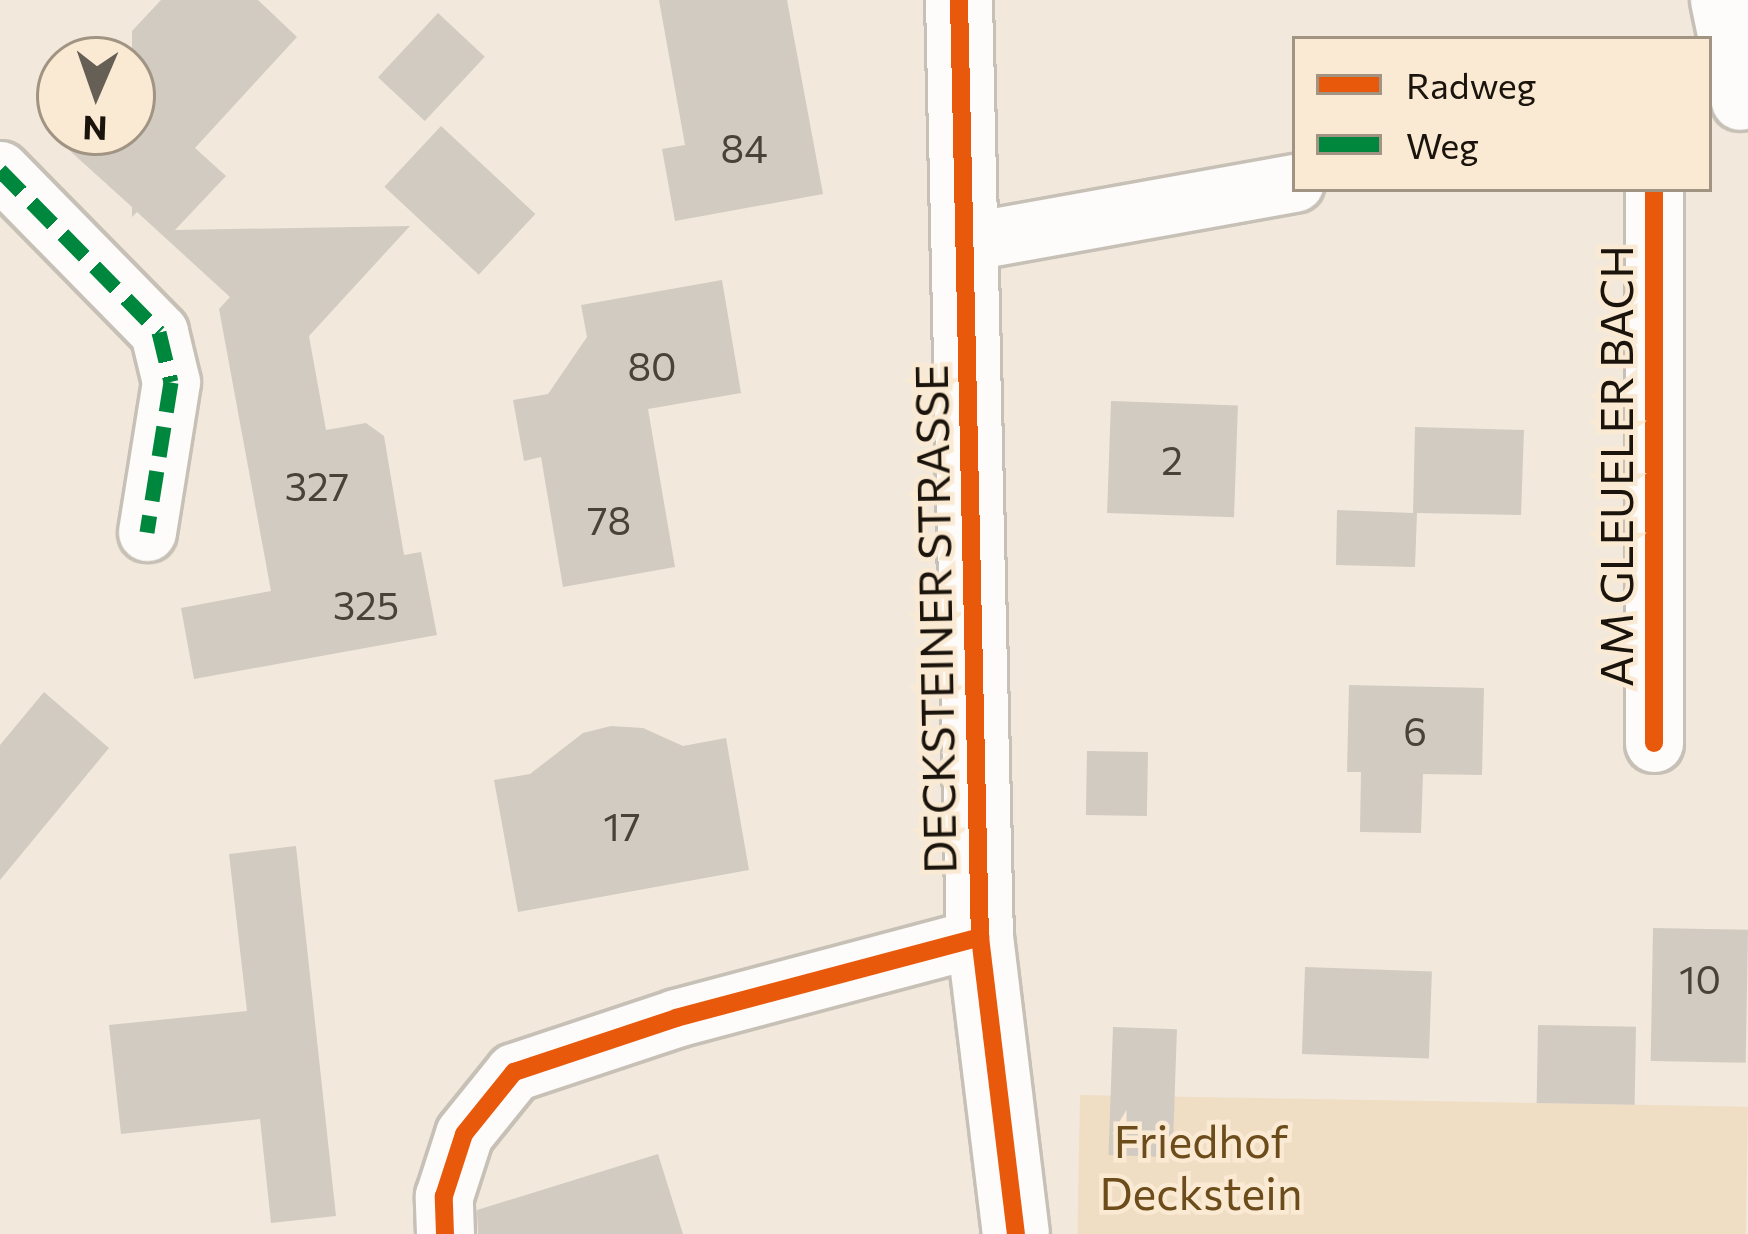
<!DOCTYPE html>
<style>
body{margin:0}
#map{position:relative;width:1748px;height:1234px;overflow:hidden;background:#f2e9dc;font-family:Commissioner,sans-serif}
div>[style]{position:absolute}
.green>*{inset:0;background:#efddc4;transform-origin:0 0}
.building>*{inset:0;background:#d2cbc1;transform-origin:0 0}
.roads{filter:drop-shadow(3px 0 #c7c0b6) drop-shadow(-3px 0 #c7c0b6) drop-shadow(0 3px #c7c0b6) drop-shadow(0 -3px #c7c0b6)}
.minor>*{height:57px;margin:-28.5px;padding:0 28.5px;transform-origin:28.5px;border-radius:28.5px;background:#fdfcfa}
.tertiary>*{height:66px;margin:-33px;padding:0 33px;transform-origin:33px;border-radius:33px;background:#fdfcfa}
.quiet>*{height:15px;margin-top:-7.5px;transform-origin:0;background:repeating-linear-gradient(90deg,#00873e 0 30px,transparent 0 45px)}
.cycleway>*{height:18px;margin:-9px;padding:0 9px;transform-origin:9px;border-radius:9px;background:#e8590c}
span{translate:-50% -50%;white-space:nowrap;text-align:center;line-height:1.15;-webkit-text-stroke:9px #fbead3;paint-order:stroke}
.number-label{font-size:39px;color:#484239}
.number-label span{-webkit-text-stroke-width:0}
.street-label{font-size:45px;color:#1a140c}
.park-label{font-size:45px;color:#6c4c1a}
.legend{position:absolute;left:1292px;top:36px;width:420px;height:156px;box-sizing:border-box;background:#fbead3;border:3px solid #a19483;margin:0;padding:15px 21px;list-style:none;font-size:36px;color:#1a140c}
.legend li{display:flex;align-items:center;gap:24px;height:60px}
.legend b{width:60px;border:3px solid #a19483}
.north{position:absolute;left:36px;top:36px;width:120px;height:120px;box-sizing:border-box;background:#fbead3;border:3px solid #a19483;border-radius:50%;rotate:182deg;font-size:33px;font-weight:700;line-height:48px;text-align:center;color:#1a140c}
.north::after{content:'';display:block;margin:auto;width:42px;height:54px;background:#665f55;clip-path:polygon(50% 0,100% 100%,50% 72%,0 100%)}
</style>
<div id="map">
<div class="green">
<i style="left:1080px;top:1095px;width:668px;height:140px;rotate:1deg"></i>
</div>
<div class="building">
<i style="clip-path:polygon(161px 0,258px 0,297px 37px,195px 148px,226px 176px,175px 230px,410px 226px,309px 336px,326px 430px,366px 423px,384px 436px,404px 555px,421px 552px,437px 635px,194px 679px,181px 608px,271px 591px,219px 309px,230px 297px,137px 212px,132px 217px,132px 207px,49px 132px,132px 132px,132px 31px)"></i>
<i style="clip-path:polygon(659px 0,787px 0,823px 194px,675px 221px,662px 149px,685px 145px)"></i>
<i style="left:438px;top:13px;width:64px;height:88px;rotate:43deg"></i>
<i style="left:441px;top:126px;width:129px;height:83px;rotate:43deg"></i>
<i style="clip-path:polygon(722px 280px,741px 393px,648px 409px,675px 567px,563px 587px,541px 457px,524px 461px,513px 400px,548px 394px,587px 337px,581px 305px)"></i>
<i style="left:1111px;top:401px;width:127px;height:112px;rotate:2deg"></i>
<i style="clip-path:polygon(1415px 427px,1524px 430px,1521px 515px,1417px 513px,1415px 567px,1336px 565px,1337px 510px,1413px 513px)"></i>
<i style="clip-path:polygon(1349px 685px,1484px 688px,1482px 775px,1423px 774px,1421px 833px,1360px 832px,1361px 772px,1347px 772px)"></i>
<i style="clip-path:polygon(44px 692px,109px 748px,0 880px,0 745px)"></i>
<i style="clip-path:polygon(611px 726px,643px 728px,683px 746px,726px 738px,749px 870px,518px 912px,494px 780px,530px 774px,583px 733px)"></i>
<i style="left:1087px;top:751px;width:61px;height:64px;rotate:1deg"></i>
<i style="clip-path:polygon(296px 846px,336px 1216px,271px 1223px,260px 1119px,121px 1134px,109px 1025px,247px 1011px,229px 854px)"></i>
<i style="left:1653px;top:928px;width:95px;height:133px;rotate:1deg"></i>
<i style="left:1305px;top:967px;width:127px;height:87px;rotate:2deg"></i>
<i style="left:1538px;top:1025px;width:98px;height:78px;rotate:1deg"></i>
<i style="left:1113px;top:1027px;width:64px;height:128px;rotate:2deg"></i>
<i style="clip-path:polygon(658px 1154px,683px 1234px,478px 1234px,477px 1210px)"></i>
</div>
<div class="roads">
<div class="minor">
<i style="left:1719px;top:0;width:103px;rotate:78.3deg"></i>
<i style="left:0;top:170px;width:227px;rotate:45.5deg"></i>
<i style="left:159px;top:332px;width:51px;rotate:76.5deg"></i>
<i style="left:171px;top:382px;width:152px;rotate:99.1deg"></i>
<i style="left:966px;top:242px;width:334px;rotate:-10.2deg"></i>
<i style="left:1654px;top:743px;width:554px;rotate:-90deg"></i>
<i style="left:445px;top:1234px;width:38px;rotate:-92deg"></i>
<i style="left:444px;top:1196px;width:65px;rotate:-72.1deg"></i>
<i style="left:464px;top:1134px;width:80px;rotate:-51.1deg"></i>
<i style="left:514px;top:1072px;width:171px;rotate:-18.4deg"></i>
<i style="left:676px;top:1018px;width:315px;rotate:-14.9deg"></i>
</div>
<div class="tertiary">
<i style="left:959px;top:0;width:937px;rotate:88.72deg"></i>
<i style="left:980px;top:937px;width:299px;rotate:83.1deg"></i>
</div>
</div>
<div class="quiet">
<i style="left:0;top:170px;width:227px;rotate:45.5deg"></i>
<i style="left:159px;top:332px;width:51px;rotate:76.5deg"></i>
<i style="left:171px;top:382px;width:152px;rotate:99.1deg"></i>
</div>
<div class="cycleway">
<i style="left:959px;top:0;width:937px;rotate:88.72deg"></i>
<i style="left:980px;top:937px;width:299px;rotate:83.1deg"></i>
<i style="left:1654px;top:743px;width:554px;rotate:-90deg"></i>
<i style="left:445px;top:1234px;width:38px;rotate:-92deg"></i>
<i style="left:444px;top:1196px;width:65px;rotate:-72.1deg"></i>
<i style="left:464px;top:1134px;width:80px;rotate:-51.1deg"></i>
<i style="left:514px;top:1072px;width:171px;rotate:-18.4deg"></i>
<i style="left:676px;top:1018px;width:315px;rotate:-14.9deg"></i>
</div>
<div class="number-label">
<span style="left:744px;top:147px">84</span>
<span style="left:652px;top:365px">80</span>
<span style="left:1172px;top:459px">2</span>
<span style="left:317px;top:485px">327</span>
<span style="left:609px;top:519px">78</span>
<span style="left:366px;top:604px">325</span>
<span style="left:1415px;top:730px">6</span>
<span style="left:622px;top:825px">17</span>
<span style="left:1700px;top:978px">10</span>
</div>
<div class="street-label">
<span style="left:1615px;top:466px;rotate:-90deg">AM GLEUELER BACH</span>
<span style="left:934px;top:619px;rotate:-91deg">DECKSTEINER STRASSE</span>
</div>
<div class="park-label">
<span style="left:1201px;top:1166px">Friedhof<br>Deckstein</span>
</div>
<ul class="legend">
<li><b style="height:15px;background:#e8590c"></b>Radweg</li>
<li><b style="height:15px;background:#00873e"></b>Weg</li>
</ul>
<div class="north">N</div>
</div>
